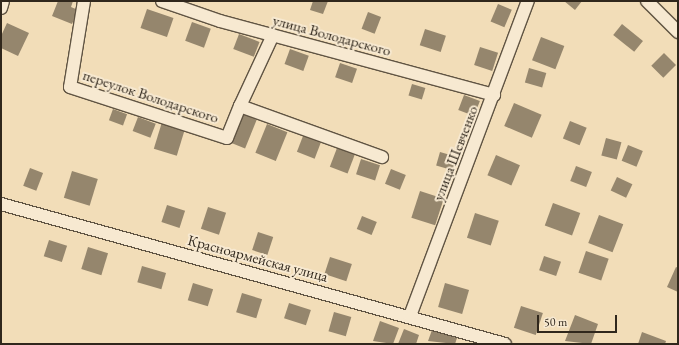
<!DOCTYPE html>
<meta charset="utf-8">
<style>
body{margin:0}
#map{position:relative;width:679px;height:345px;overflow:hidden;background:#f2ddb8;font-family:"EB Garamond",serif}
div>[style]{position:absolute}
.building>*{inset:0;background:#95866d;transform-origin:0 0}
.roads{filter:drop-shadow(1px 0 #605443) drop-shadow(-1px 0 #605443) drop-shadow(0 1px #605443) drop-shadow(0 -1px #605443)}
.minor>*{height:12px;margin:-6px;padding:0 6px;transform-origin:6px;border-radius:6px;background:#f7e9d1}
span{translate:-50% -50%;white-space:nowrap;text-align:center;line-height:1.15;-webkit-text-stroke:4px #f7e9d1;paint-order:stroke}
.street-label{font-size:15px;color:#30271c}
.frame{position:absolute;inset:0;border:2px solid #30271c;pointer-events:none}
.scale{position:absolute;left:537px;top:315px;width:80px;height:18px;box-sizing:border-box;border:2px solid #30271c;border-top:0;padding-left:5px;font-size:12px;line-height:14px;white-space:nowrap;color:#30271c;-webkit-text-stroke:3px #f7e9d1;paint-order:stroke}
</style>
<div id="map">
<div class="building">
<i style="clip-path:polygon(58px 1px,73px 1px,71px 7px,78px 10px,72px 24px,52px 16px)"></i>
<i style="clip-path:polygon(313px 1px,328px 1px,323px 14px,310px 10px)"></i>
<i style="clip-path:polygon(564px 1px,582px 1px,575px 10px)"></i>
<i style="left:498px;top:4px;width:15px;height:19px;rotate:23deg"></i>
<i style="left:147px;top:9px;width:28px;height:20px;rotate:19deg"></i>
<i style="left:368px;top:12px;width:14px;height:18px;rotate:21deg"></i>
<i style="left:192px;top:22px;width:20px;height:20px;rotate:20deg"></i>
<i style="clip-path:polygon(7px 23px,29px 33px,18px 56px,1px 48px,1px 36px)"></i>
<i style="left:622px;top:24px;width:27px;height:14px;rotate:39deg"></i>
<i style="left:425px;top:29px;width:22px;height:17px;rotate:18deg"></i>
<i style="left:239px;top:34px;width:22px;height:16px;rotate:21deg"></i>
<i style="left:541px;top:37px;width:25px;height:25px;rotate:21deg"></i>
<i style="left:480px;top:47px;width:19px;height:19px;rotate:18deg"></i>
<i style="left:290px;top:49px;width:20px;height:16px;rotate:20deg"></i>
<i style="left:664px;top:53px;width:17px;height:18px;rotate:45deg"></i>
<i style="left:340px;top:63px;width:18px;height:15px;rotate:19deg"></i>
<i style="left:529px;top:68px;width:18px;height:15px;rotate:16deg"></i>
<i style="left:412px;top:84px;width:14px;height:12px;rotate:17deg"></i>
<i style="left:464px;top:95px;width:17px;height:16px;rotate:21deg"></i>
<i style="left:514px;top:103px;width:30px;height:25px;rotate:23deg"></i>
<i style="left:113px;top:109px;width:15px;height:12px;rotate:20deg"></i>
<i style="left:240px;top:113px;width:18px;height:31px;rotate:22deg"></i>
<i style="left:138px;top:117px;width:19px;height:15px;rotate:21deg"></i>
<i style="left:570px;top:121px;width:18px;height:19px;rotate:22deg"></i>
<i style="left:162px;top:122px;width:24px;height:28px;rotate:17deg"></i>
<i style="left:267px;top:124px;width:22px;height:31px;rotate:22deg"></i>
<i style="left:303px;top:136px;width:19px;height:17px;rotate:21deg"></i>
<i style="left:606px;top:138px;width:16px;height:18px;rotate:15deg"></i>
<i style="left:628px;top:145px;width:16px;height:17px;rotate:22deg"></i>
<i style="left:337px;top:148px;width:19px;height:20px;rotate:21deg"></i>
<i style="left:440px;top:152px;width:18px;height:14px;rotate:16deg"></i>
<i style="left:496px;top:155px;width:26px;height:22px;rotate:23deg"></i>
<i style="left:361px;top:159px;width:20px;height:16px;rotate:18deg"></i>
<i style="left:576px;top:166px;width:17px;height:16px;rotate:21deg"></i>
<i style="left:30px;top:168px;width:14px;height:19px;rotate:21deg"></i>
<i style="left:391px;top:169px;width:16px;height:16px;rotate:22deg"></i>
<i style="left:72px;top:171px;width:27px;height:28px;rotate:17deg"></i>
<i style="left:617px;top:177px;width:17px;height:15px;rotate:25deg"></i>
<i style="left:420px;top:191px;width:25px;height:28px;rotate:18deg"></i>
<i style="left:553px;top:203px;width:29px;height:24px;rotate:20deg"></i>
<i style="left:167px;top:205px;width:19px;height:18px;rotate:18deg"></i>
<i style="left:208px;top:207px;width:19px;height:23px;rotate:18deg"></i>
<i style="left:475px;top:213px;width:25px;height:26px;rotate:18deg"></i>
<i style="left:599px;top:215px;width:26px;height:30px;rotate:21deg"></i>
<i style="left:362px;top:216px;width:16px;height:14px;rotate:22deg"></i>
<i style="left:258px;top:232px;width:16px;height:19px;rotate:18deg"></i>
<i style="left:49px;top:240px;width:19px;height:17px;rotate:18deg"></i>
<i style="left:88px;top:247px;width:21px;height:23px;rotate:17deg"></i>
<i style="left:586px;top:251px;width:24px;height:23px;rotate:19deg"></i>
<i style="left:544px;top:256px;width:18px;height:15px;rotate:19deg"></i>
<i style="left:330px;top:257px;width:23px;height:18px;rotate:18deg"></i>
<i style="left:142px;top:266px;width:25px;height:17px;rotate:16deg"></i>
<i style="clip-path:polygon(676px 267px,678px 268px,678px 292px,667px 287px)"></i>
<i style="left:193px;top:283px;width:21px;height:18px;rotate:17deg"></i>
<i style="left:445px;top:283px;width:25px;height:25px;rotate:16deg"></i>
<i style="left:242px;top:293px;width:21px;height:20px;rotate:17deg"></i>
<i style="left:289px;top:303px;width:23px;height:16px;rotate:18deg"></i>
<i style="left:521px;top:306px;width:23px;height:23px;rotate:18deg"></i>
<i style="left:334px;top:312px;width:18px;height:20px;rotate:16deg"></i>
<i style="clip-path:polygon(575px 315px,598px 324px,591px 344px,565px 341px)"></i>
<i style="clip-path:polygon(380px 321px,399px 328px,393px 344px,373px 341px)"></i>
<i style="clip-path:polygon(404px 329px,419px 335px,416px 344px,398px 344px)"></i>
<i style="clip-path:polygon(432px 330px,457px 338px,455px 344px,428px 341px)"></i>
<i style="clip-path:polygon(642px 332px,666px 341px,665px 344px,638px 344px)"></i>
</div>
<div class="roads">
<div class="minor">
<i style="left:84px;top:1px;width:87px;rotate:99.2deg"></i>
<i style="left:70px;top:87px;width:165px;rotate:18deg"></i>
<i style="left:227px;top:138px;width:35px;rotate:-68deg"></i>
<i style="left:240px;top:106px;width:151px;rotate:19.8deg"></i>
<i style="left:162px;top:1px;width:61px;rotate:19deg"></i>
<i style="left:220px;top:21px;width:284px;rotate:15.1deg"></i>
<i style="left:647px;top:1px;width:44px;rotate:45deg"></i>
<i style="left:1px;top:8px;width:7px;rotate:-74deg"></i>
<i style="left:240px;top:106px;width:78px;rotate:-65.1deg"></i>
<i style="left:1px;top:204px;width:523px;rotate:15.52deg"></i>
<i style="left:410px;top:316px;width:336px;rotate:-69.5deg"></i>
</div>
</div>
<div class="street-label">
<span style="left:332px;top:35px;rotate:15deg">улица Володарского</span>
<span style="left:151px;top:96px;rotate:18deg">переулок Володарского</span>
<span style="left:455px;top:153px;rotate:-69deg">улица Шевченко</span>
<span style="left:258px;top:258px;rotate:15deg">Красноармейская улица</span>
</div>
<div class="frame"></div>
<div class="scale">50 m</div>
</div>
